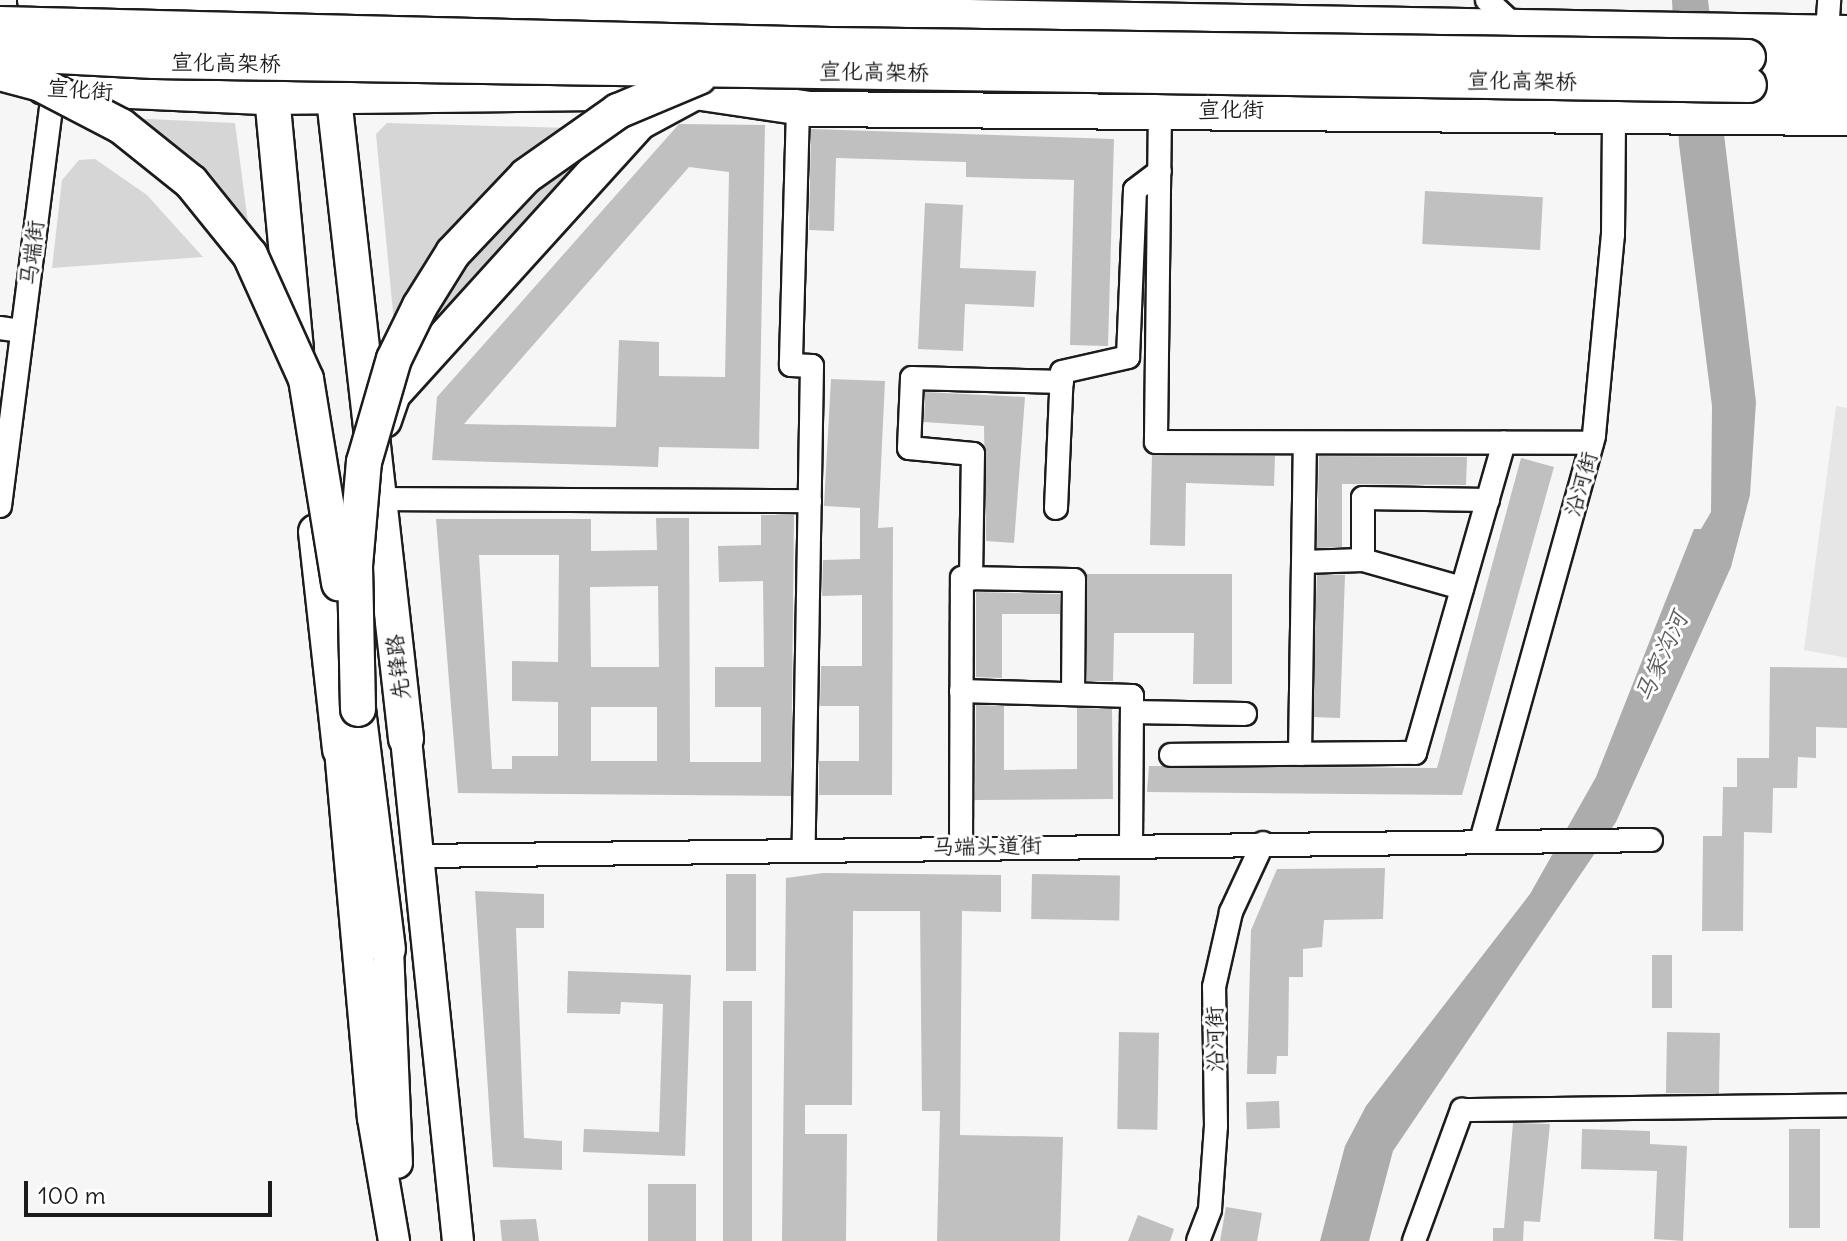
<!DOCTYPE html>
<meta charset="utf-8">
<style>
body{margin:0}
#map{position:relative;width:1847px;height:1241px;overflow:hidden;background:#f6f6f6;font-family:Delius,"LXGW WenKai TC",sans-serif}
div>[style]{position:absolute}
.built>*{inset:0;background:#e6e6e6}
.green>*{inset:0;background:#d6d6d6}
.water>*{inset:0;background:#acacac}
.building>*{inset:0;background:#c0c0c0;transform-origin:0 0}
.roads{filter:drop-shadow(2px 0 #1c1c1c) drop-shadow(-2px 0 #1c1c1c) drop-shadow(0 2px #1c1c1c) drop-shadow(0 -2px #1c1c1c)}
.minor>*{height:22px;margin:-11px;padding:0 11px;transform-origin:11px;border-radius:11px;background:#fff}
.major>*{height:30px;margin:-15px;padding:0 15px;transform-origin:15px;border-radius:15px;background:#fff}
.highway>*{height:34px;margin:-17px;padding:0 17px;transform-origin:17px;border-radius:17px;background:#fff}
.bridges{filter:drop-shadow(2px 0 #1c1c1c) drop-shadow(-2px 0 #1c1c1c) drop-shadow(0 2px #1c1c1c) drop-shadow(0 -2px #1c1c1c)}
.highway-bridge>*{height:34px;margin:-17px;padding:0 17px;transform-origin:17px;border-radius:17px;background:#fff}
span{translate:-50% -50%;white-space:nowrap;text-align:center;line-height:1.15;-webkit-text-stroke:6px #fff;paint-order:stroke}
.street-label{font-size:22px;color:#1c1c1c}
.water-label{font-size:24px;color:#5d5d5d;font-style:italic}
.scale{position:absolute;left:24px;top:1181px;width:248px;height:36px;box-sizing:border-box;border:4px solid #1c1c1c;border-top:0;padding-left:10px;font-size:24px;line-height:28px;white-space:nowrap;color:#1c1c1c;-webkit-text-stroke:6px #fff;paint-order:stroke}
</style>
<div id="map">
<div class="built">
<i style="clip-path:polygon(1836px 406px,1847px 408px,1847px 658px,1804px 650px)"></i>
</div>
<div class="green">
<i style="clip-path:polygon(127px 118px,235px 123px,251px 246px)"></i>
<i style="clip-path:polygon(387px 123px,605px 129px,512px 246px,420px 340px,395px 333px,376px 134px)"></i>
<i style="clip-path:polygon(95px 159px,147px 195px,203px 257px,52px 268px,62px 180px,79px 160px)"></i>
</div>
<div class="water">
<i style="clip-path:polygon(1672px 0,1708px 0,1756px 402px,1750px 495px,1731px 567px,1616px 822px,1393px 1151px,1369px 1241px,1320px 1241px,1345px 1146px,1366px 1106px,1530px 894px,1596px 777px,1694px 529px,1701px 529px,1711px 512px,1712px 406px,1679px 144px)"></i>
</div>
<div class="building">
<i style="clip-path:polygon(evenodd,679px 124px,765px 125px,759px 449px,659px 447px,658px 467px,432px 460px,437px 397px,679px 124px,689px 167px,729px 172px,725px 377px,659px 376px,659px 342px,619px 340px,616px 427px,464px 424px,689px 167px)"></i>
<i style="clip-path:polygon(811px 129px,1114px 139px,1108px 346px,1070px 345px,1074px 180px,966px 177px,966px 162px,836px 158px,834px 231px,809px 230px)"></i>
<i style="left:1425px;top:191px;width:118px;height:53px;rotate:3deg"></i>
<i style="clip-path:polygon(925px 203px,963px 205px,960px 268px,1036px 271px,1034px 307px,965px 304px,963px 351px,918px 349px)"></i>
<i style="clip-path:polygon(831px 379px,885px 381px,878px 528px,893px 527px,892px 795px,819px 795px,819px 761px,859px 761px,859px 706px,820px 706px,821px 666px,862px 666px,862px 595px,822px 596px,823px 560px,860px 559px,860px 508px,824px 506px)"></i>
<i style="clip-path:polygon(925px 392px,1025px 397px,1014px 543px,986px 541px,984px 426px,924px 422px)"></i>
<i style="clip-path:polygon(1152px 455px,1275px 456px,1274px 486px,1186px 483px,1185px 546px,1150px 545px)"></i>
<i style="clip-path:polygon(1319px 456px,1467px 457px,1466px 485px,1342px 484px,1342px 547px,1317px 548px)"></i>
<i style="clip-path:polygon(1521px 458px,1554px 467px,1462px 795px,1147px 792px,1149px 766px,1437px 768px)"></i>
<i style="clip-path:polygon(evenodd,761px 515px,794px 515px,791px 796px,458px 793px,436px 519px,591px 519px,591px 551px,657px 550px,656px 518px,689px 518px,690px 762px,761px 762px,761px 707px,715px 707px,715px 667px,764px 667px,763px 581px,719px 582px,718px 546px,761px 545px,761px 515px,479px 555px,559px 555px,558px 662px,512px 661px,512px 701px,558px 702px,558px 756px,512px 756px,512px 769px,492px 769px,479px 555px,761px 515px,658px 586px,659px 667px,591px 667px,590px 587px,658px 586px,761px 515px,591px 707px,657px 707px,657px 761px,591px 761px,591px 707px)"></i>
<i style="clip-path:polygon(1086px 574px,1232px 574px,1232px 684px,1193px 684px,1194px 633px,1114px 633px,1113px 681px,1087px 681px)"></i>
<i style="left:1345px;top:575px;width:143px;height:28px;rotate:92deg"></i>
<i style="clip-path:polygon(976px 592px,1060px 594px,1060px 614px,1002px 614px,1002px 678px,976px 677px)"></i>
<i style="clip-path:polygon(1770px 667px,1847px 668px,1847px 728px,1816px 727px,1816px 758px,1798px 757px,1797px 788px,1773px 788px,1772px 833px,1744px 832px,1743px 931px,1702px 931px,1703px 836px,1722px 836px,1723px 787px,1737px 787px,1737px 758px,1769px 758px)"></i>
<i style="clip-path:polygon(976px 705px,1004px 706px,1004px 770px,1077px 769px,1077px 708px,1112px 709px,1113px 799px,975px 800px)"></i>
<i style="clip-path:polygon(1385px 868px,1383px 919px,1324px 920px,1322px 947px,1303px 949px,1303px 977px,1289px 977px,1288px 1056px,1277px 1056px,1276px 1074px,1247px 1074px,1251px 930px,1277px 869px)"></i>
<i style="clip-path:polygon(823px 873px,1001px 875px,1001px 912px,962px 911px,960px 1135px,1063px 1137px,1060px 1241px,937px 1241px,940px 1111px,922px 1111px,920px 911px,853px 911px,852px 1105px,805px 1105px,805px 1134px,847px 1134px,846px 1241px,782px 1241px,786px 878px)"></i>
<i style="left:726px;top:874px;width:30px;height:97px"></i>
<i style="left:1032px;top:874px;width:88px;height:45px;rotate:1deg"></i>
<i style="clip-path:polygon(475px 891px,544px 894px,544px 928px,516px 928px,524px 1138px,562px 1141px,562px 1170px,493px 1167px)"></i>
<i style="left:1652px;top:955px;width:20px;height:53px"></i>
<i style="clip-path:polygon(568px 971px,691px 975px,685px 1156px,583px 1152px,584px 1129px,659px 1132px,663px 1004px,621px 1002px,620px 1014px,567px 1013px)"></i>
<i style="left:723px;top:1001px;width:29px;height:240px"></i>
<i style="left:1119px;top:1032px;width:40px;height:97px;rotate:1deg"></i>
<i style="left:1667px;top:1032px;width:53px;height:61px;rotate:1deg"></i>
<i style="left:1279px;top:1101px;width:27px;height:33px;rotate:88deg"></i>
<i style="clip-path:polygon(1513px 1123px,1550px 1124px,1540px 1222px,1524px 1221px,1523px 1241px,1493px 1241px,1493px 1228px,1504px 1228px)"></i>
<i style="clip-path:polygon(1582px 1129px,1650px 1131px,1650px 1144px,1687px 1146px,1683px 1241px,1654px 1239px,1657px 1171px,1581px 1169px)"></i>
<i style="left:1789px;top:1129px;width:31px;height:99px"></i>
<i style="left:648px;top:1184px;width:48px;height:57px"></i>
<i style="clip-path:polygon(1226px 1207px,1262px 1213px,1257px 1241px,1220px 1241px)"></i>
<i style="clip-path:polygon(1138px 1215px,1174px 1229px,1170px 1241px,1128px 1241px)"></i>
<i style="clip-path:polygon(536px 1219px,539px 1241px,502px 1241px,500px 1220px)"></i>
</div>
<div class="roads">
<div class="minor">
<i style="left:1487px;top:0;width:35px;rotate:43deg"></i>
<i style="left:1827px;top:32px;width:32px;rotate:-86deg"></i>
<i style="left:798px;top:109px;width:256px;rotate:91.6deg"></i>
<i style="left:791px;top:365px;width:21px;rotate:3deg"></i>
<i style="left:812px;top:366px;width:481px;rotate:91deg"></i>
<i style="left:1160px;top:109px;width:333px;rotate:90.7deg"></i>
<i style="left:1156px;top:442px;width:436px;rotate:0.1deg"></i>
<i style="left:0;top:328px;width:22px;rotate:8deg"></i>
<i style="left:381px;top:499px;width:429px;rotate:0.3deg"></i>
<i style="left:0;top:506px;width:431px;rotate:-82.7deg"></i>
<i style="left:1056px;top:508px;width:136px;rotate:-87.5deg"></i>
<i style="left:1062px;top:372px;width:68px;rotate:-12.8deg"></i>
<i style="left:1128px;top:357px;width:167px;rotate:-87.6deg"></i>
<i style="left:1135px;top:190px;width:31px;rotate:-37deg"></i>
<i style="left:1363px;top:560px;width:62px;rotate:-90deg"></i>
<i style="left:1363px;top:498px;width:125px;rotate:0.9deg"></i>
<i style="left:1303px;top:562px;width:60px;rotate:-1.9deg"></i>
<i style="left:1363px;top:560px;width:103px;rotate:15.8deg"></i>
<i style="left:971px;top:579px;width:125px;rotate:-89.1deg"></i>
<i style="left:973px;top:454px;width:64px;rotate:-174.6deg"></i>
<i style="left:909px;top:448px;width:70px;rotate:-87.5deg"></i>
<i style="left:912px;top:378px;width:150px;rotate:1.5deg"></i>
<i style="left:961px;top:691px;width:171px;rotate:1.7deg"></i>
<i style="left:1132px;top:696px;width:16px;rotate:90deg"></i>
<i style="left:1132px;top:712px;width:113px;rotate:1deg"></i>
<i style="left:1300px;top:754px;width:311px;rotate:-89.1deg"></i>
<i style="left:1171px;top:755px;width:244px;rotate:-0.5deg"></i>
<i style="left:1415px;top:753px;width:323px;rotate:-74deg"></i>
<i style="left:1481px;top:841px;width:421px;rotate:-74.4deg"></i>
<i style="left:1594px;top:435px;width:201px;rotate:-84.6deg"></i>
<i style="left:1613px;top:235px;width:119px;rotate:-89.5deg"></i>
<i style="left:1131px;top:844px;width:132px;rotate:-89.6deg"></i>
<i style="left:961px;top:846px;width:268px;rotate:-89.8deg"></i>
<i style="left:962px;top:578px;width:112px;rotate:1deg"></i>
<i style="left:1074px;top:580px;width:114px;rotate:90.5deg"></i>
<i style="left:420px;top:856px;width:1231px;rotate:-0.74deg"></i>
<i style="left:1198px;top:1241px;width:34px;rotate:-69deg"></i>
<i style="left:1210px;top:1209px;width:83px;rotate:-85.9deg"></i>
<i style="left:1216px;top:1126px;width:139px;rotate:-90.8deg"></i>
<i style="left:1214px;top:987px;width:77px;rotate:-77.2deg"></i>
<i style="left:1231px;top:912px;width:76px;rotate:-65.1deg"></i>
<i style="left:1414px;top:1241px;width:140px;rotate:-69.9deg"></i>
<i style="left:1462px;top:1110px;width:385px;rotate:-0.7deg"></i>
</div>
<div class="major">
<i style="left:406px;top:739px;width:505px;rotate:84.09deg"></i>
<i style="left:340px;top:750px;width:369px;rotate:84.9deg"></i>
<i style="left:373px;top:1118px;width:125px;rotate:80.3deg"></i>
<i style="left:388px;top:949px;width:214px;rotate:87.6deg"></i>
</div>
<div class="highway">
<i style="left:35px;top:0;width:1812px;rotate:1.04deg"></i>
<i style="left:1748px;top:57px;width:99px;rotate:0.6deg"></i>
<i style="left:331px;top:72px;width:671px;rotate:83.58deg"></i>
<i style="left:270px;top:75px;width:274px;rotate:84.6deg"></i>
<i style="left:1749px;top:85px;width:98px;rotate:2.3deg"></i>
<i style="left:44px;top:87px;width:224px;rotate:2.6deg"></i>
<i style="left:268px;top:97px;width:427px;rotate:-0.7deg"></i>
<i style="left:695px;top:92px;width:116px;rotate:8.4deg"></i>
<i style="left:810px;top:109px;width:1037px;rotate:0.5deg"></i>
<i style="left:384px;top:420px;width:28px;rotate:-71deg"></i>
<i style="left:393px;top:394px;width:367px;rotate:-47.8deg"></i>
<i style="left:640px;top:122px;width:57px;rotate:-28.4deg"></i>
<i style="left:316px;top:532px;width:219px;rotate:83.7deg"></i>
<i style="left:358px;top:709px;width:242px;rotate:82.9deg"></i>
</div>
</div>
<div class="bridges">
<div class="highway-bridge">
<i style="left:0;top:24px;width:830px;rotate:1.45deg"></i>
<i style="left:830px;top:45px;width:918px;rotate:0.75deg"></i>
<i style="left:0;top:53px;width:154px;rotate:3deg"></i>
<i style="left:154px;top:61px;width:1595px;rotate:0.86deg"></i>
<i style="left:0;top:73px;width:39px;rotate:15deg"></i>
<i style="left:38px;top:83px;width:93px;rotate:27.4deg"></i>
<i style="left:121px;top:126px;width:90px;rotate:38.7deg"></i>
<i style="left:191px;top:182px;width:94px;rotate:51.1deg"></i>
<i style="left:250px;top:255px;width:136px;rotate:65.7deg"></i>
<i style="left:306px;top:379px;width:207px;rotate:80.8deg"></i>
<i style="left:358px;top:709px;width:143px;rotate:-91.2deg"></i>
<i style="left:355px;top:566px;width:104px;rotate:-85.1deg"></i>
<i style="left:364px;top:462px;width:107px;rotate:-73.8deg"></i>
<i style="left:394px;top:359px;width:59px;rotate:-63.9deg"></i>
<i style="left:420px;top:306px;width:62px;rotate:-58.1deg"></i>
<i style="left:453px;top:253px;width:106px;rotate:-46.5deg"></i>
<i style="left:526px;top:176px;width:113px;rotate:-35.2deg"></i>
<i style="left:618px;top:111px;width:88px;rotate:-22.8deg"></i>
</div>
</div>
<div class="street-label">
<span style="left:226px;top:63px;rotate:1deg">宣化高架桥</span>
<span style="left:874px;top:72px;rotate:1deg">宣化高架桥</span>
<span style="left:1522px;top:81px;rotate:1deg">宣化高架桥</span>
<span style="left:80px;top:90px;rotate:4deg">宣化街</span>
<span style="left:1231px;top:110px">宣化街</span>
<span style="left:32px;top:253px;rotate:-83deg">马端街</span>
<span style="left:1581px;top:484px;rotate:-74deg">沿河街</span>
<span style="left:398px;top:667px;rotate:-96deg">先锋路</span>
<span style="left:987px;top:846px;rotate:-1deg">马端头道街</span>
<span style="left:1215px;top:1039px;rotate:-91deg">沿河街</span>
</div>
<div class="water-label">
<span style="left:1661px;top:657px;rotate:-66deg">马家沟河</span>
</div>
<div class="scale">100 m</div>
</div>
